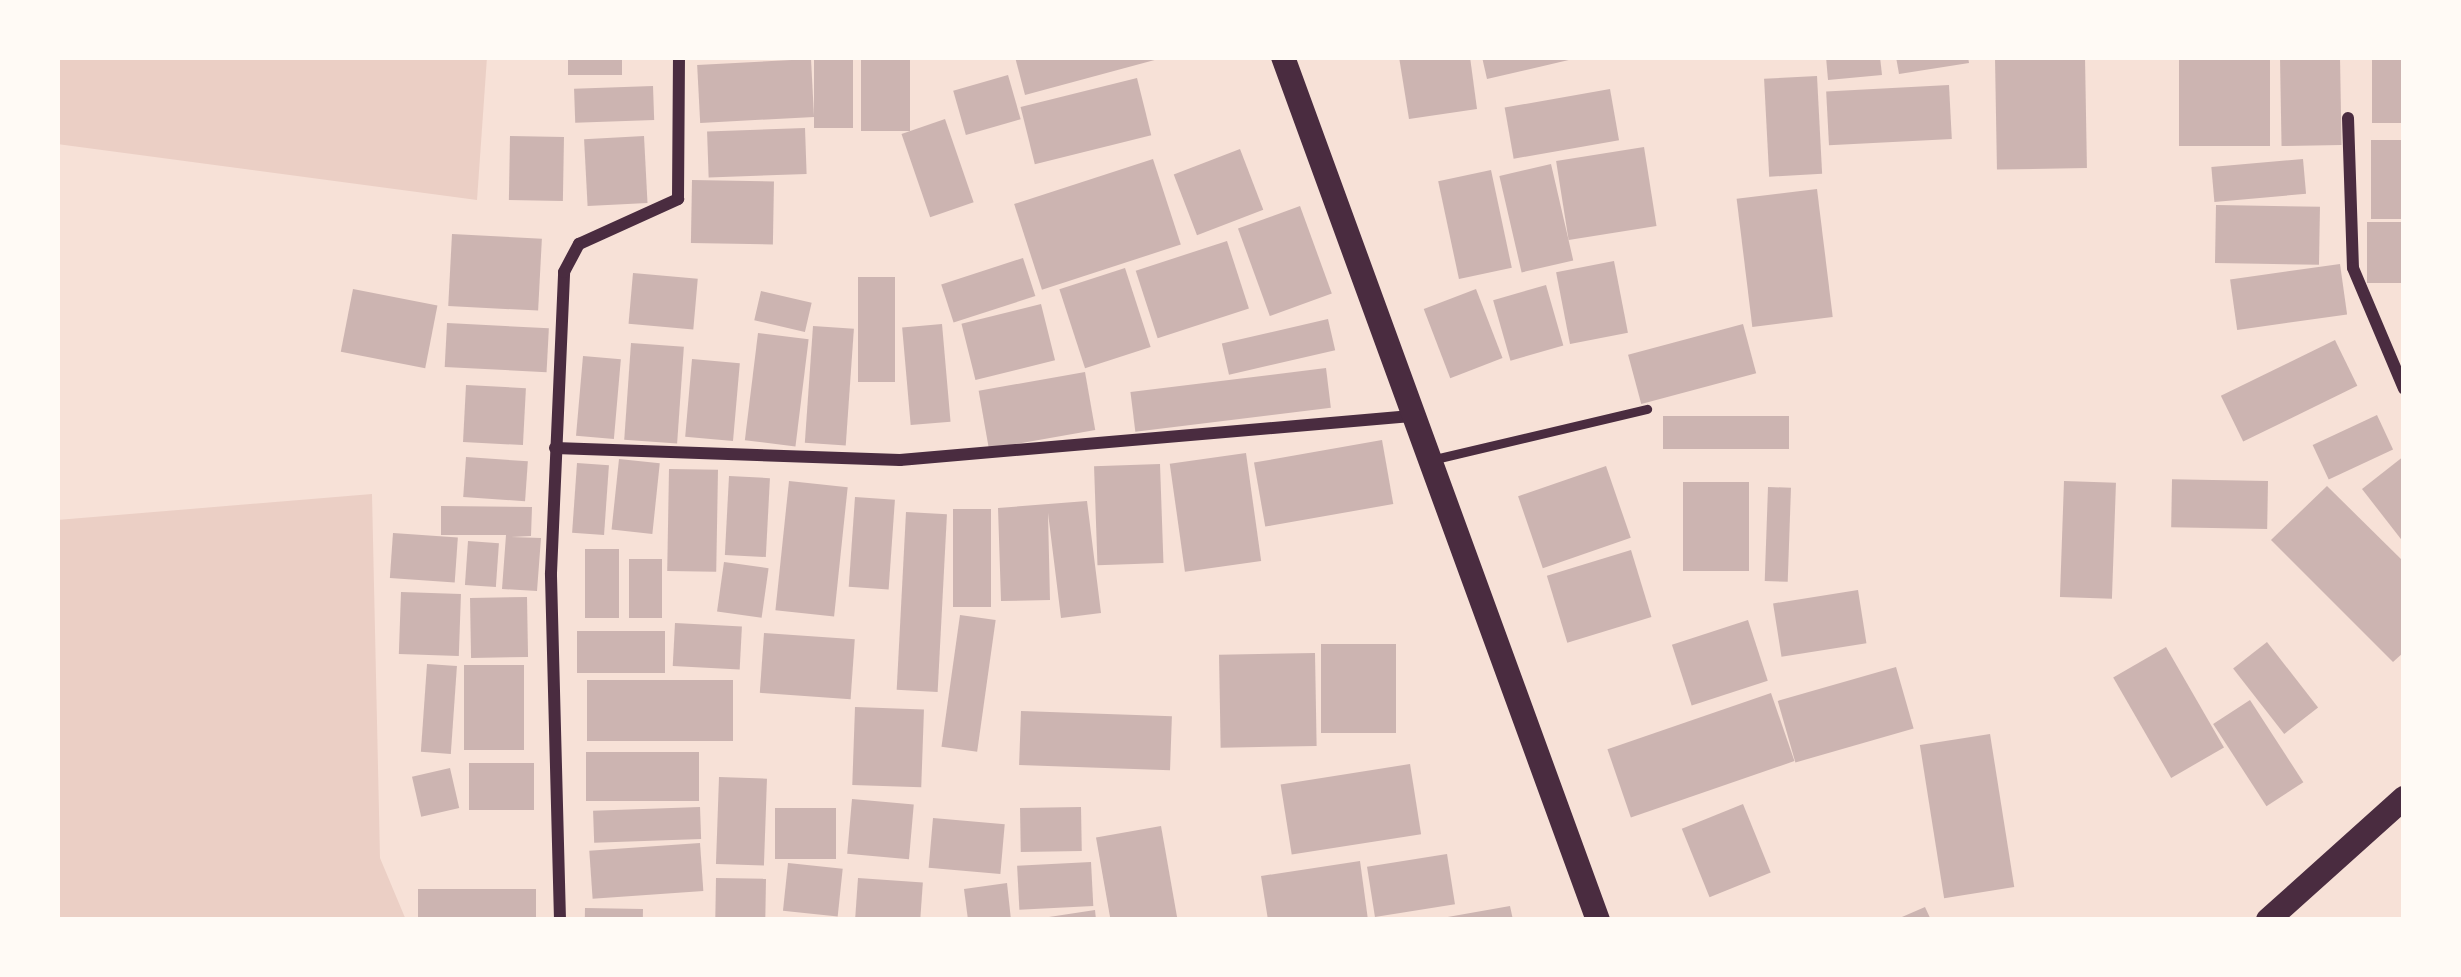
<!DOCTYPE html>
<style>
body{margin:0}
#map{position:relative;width:2461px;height:977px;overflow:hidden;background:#f7e1d7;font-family:Roboto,sans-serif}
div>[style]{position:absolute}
.green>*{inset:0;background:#ebcfc5}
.building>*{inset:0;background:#ccb4b1;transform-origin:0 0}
.service>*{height:9px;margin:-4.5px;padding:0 4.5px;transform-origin:4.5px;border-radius:4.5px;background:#4a2c40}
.minor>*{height:12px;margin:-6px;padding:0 6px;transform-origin:6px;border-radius:6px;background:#4a2c40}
.secondary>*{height:24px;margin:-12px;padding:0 12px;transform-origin:12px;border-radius:12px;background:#4a2c40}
span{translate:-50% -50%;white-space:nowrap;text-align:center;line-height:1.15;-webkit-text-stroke:12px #fffaf5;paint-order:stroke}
.frame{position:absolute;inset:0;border:60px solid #fffaf5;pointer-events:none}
</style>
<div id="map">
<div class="green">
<i style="clip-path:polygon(57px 57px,487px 57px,477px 200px,57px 144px)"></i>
<i style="clip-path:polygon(372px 494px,380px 858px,406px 920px,57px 920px,57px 520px)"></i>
</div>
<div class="building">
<i style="left:568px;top:57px;width:54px;height:18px"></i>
<i style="left:814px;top:57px;width:39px;height:71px"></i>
<i style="left:861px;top:57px;width:49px;height:74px"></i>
<i style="clip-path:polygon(1015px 57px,1162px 57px,1162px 58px,1025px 95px)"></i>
<i style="clip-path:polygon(1399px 57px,1470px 57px,1477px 109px,1409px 119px)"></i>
<i style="clip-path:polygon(1482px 57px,1572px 57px,1573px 59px,1487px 79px)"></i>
<i style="clip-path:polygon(1826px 57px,1880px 57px,1882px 75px,1828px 80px)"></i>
<i style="clip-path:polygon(1896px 57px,1968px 57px,1969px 63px,1899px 74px)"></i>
<i style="left:2085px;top:57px;width:111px;height:90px;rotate:89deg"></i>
<i style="left:2179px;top:57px;width:91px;height:89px"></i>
<i style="left:2340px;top:57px;width:88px;height:60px;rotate:89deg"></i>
<i style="left:2372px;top:57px;width:32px;height:66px"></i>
<i style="left:811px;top:59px;width:58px;height:114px;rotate:87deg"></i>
<i style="left:1008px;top:75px;width:46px;height:57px;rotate:74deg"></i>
<i style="left:1817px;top:76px;width:98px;height:53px;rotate:87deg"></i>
<i style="left:1137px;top:78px;width:59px;height:120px;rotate:76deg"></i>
<i style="left:1949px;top:85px;width:54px;height:123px;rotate:87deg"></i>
<i style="left:653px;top:86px;width:34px;height:79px;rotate:88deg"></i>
<i style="left:1610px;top:89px;width:52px;height:107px;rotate:80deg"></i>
<i style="left:945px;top:119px;width:88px;height:46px;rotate:71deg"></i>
<i style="left:805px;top:128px;width:46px;height:98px;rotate:88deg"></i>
<i style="left:510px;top:136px;width:54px;height:64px;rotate:1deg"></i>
<i style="left:644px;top:136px;width:67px;height:60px;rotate:87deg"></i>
<i style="left:2371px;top:140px;width:33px;height:79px"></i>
<i style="left:1644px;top:147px;width:80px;height:89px;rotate:81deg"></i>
<i style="left:1240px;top:149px;width:65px;height:71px;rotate:69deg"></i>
<i style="left:1153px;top:159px;width:90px;height:146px;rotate:72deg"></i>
<i style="left:2303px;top:159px;width:35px;height:92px;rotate:85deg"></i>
<i style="left:1551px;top:164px;width:99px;height:53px;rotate:77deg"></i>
<i style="left:1491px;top:170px;width:100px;height:54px;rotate:78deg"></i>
<i style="left:692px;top:180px;width:82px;height:63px;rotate:1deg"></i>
<i style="left:1817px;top:189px;width:129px;height:81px;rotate:83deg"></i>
<i style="left:2216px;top:205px;width:104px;height:58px;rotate:1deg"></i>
<i style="left:1300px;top:206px;width:93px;height:66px;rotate:70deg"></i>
<i style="left:2367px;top:222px;width:37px;height:61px"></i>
<i style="left:452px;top:234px;width:90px;height:72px;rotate:3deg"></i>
<i style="left:1227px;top:241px;width:71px;height:96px;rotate:72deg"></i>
<i style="left:1023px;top:258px;width:40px;height:86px;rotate:72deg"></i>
<i style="left:1614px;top:261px;width:73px;height:59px;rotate:79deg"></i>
<i style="left:2340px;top:264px;width:51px;height:111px;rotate:82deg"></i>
<i style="left:1125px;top:268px;width:83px;height:69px;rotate:72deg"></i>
<i style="left:633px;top:273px;width:65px;height:51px;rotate:5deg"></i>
<i style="left:858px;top:277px;width:37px;height:105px"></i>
<i style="left:1546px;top:285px;width:63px;height:55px;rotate:74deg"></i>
<i style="left:353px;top:289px;width:86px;height:64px;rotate:11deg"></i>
<i style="left:1476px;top:289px;width:74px;height:56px;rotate:69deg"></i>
<i style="left:761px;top:291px;width:52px;height:30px;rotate:13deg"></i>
<i style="left:1041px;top:304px;width:58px;height:82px;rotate:76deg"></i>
<i style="left:1328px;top:319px;width:32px;height:109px;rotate:77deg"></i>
<i style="left:447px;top:323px;width:102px;height:44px;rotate:3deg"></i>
<i style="left:942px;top:324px;width:98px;height:40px;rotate:85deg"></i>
<i style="left:1743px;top:324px;width:51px;height:119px;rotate:75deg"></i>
<i style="left:813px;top:326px;width:41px;height:117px;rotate:4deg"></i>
<i style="left:758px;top:333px;width:51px;height:108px;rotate:7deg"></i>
<i style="left:2335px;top:340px;width:51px;height:127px;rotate:64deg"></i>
<i style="left:631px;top:343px;width:53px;height:97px;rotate:4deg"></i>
<i style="left:583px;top:356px;width:38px;height:80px;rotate:5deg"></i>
<i style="left:692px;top:359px;width:48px;height:78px;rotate:5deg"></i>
<i style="left:1326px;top:368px;width:40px;height:197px;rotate:83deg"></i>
<i style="left:1085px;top:372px;width:59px;height:108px;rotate:80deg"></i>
<i style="left:466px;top:385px;width:60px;height:57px;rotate:3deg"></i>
<i style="left:2377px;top:415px;width:38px;height:71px;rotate:65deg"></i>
<i style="left:1663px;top:416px;width:126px;height:33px"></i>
<i style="left:1382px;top:440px;width:65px;height:130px;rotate:80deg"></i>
<i style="left:1246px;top:453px;width:109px;height:77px;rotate:82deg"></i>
<i style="clip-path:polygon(2404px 456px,2404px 543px,2362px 489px)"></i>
<i style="left:466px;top:457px;width:62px;height:40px;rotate:4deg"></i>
<i style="left:619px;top:459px;width:41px;height:71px;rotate:6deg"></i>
<i style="left:577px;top:463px;width:32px;height:70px;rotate:4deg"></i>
<i style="left:1160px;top:464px;width:99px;height:66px;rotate:88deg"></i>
<i style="left:1606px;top:466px;width:76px;height:93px;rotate:71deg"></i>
<i style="left:669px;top:469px;width:49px;height:102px;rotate:1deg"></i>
<i style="left:729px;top:476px;width:41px;height:79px;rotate:3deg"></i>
<i style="left:789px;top:481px;width:59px;height:130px;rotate:6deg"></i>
<i style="left:2064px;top:481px;width:52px;height:116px;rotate:2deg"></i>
<i style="left:2268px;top:481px;width:48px;height:96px;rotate:91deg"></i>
<i style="left:1749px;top:482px;width:89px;height:66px;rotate:90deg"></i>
<i style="clip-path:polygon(2327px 486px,2404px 562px,2404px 652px,2393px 662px,2271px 540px)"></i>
<i style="left:1768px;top:487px;width:23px;height:94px;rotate:2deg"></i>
<i style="left:855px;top:497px;width:40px;height:90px;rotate:4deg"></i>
<i style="clip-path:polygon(1087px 501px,1101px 613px,1061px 618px,1048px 513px,1050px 600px,1001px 601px,998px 508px)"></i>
<i style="clip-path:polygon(441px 506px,532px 507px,531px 536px,511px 537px,541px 538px,537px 591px,502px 589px,506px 535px,441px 535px)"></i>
<i style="left:991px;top:509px;width:98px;height:38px;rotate:90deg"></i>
<i style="left:906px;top:512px;width:41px;height:178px;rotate:3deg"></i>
<i style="left:393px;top:533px;width:65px;height:45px;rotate:4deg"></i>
<i style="left:468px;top:541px;width:31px;height:44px;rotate:4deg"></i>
<i style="left:585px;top:549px;width:34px;height:69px"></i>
<i style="left:1631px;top:550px;width:70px;height:88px;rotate:73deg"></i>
<i style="left:629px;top:559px;width:33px;height:59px"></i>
<i style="left:724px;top:562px;width:45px;height:50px;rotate:8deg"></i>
<i style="left:1858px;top:590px;width:54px;height:86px;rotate:81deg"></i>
<i style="left:401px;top:592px;width:60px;height:62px;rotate:2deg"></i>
<i style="left:527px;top:597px;width:60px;height:57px;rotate:89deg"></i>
<i style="left:960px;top:615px;width:36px;height:133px;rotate:8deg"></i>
<i style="left:1748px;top:620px;width:64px;height:80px;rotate:72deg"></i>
<i style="left:675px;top:623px;width:67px;height:43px;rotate:3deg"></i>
<i style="left:665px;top:631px;width:42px;height:88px;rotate:90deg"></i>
<i style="left:764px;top:633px;width:91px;height:60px;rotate:4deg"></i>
<i style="left:2267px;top:642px;width:83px;height:43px;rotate:52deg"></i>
<i style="left:1321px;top:644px;width:75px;height:89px"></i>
<i style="left:2166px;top:647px;width:116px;height:61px;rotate:60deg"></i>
<i style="left:1315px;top:653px;width:93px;height:96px;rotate:89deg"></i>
<i style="left:427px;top:664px;width:30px;height:88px;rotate:4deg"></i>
<i style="left:464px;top:665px;width:60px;height:85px"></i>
<i style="left:1896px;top:667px;width:64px;height:123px;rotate:74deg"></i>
<i style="left:733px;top:680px;width:61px;height:146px;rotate:90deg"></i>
<i style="left:1771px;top:693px;width:72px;height:173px;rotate:71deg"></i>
<i style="left:2250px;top:700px;width:98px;height:44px;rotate:57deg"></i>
<i style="left:855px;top:707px;width:69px;height:78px;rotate:2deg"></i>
<i style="left:1021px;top:711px;width:151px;height:54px;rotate:2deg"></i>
<i style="left:1990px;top:734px;width:155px;height:71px;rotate:81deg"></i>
<i style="left:586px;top:752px;width:113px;height:49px"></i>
<i style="left:469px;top:763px;width:65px;height:47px"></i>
<i style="left:1410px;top:764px;width:71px;height:131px;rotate:81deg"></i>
<i style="left:450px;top:768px;width:41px;height:39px;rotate:77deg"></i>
<i style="left:719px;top:777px;width:48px;height:87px;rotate:2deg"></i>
<i style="left:852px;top:799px;width:62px;height:55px;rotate:5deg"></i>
<i style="left:1743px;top:804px;width:74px;height:66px;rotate:68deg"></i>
<i style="left:700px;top:807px;width:32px;height:107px;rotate:88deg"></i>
<i style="left:1081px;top:807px;width:44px;height:61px;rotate:89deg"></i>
<i style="left:836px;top:808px;width:51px;height:61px;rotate:90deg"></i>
<i style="left:933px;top:818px;width:72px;height:50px;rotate:5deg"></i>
<i style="left:1161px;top:826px;width:96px;height:66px;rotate:80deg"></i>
<i style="left:700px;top:843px;width:48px;height:111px;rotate:86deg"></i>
<i style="left:1447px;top:854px;width:51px;height:81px;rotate:81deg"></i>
<i style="clip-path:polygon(1360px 861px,1368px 920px,1268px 920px,1261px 876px)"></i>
<i style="left:1091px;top:862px;width:44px;height:74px;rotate:87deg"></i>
<i style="left:788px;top:863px;width:55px;height:48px;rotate:6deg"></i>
<i style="left:716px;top:878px;width:50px;height:42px;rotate:1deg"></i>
<i style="left:858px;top:878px;width:65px;height:42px;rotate:4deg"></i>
<i style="clip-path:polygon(1007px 883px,1011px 920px,968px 920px,964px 889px)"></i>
<i style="left:536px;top:889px;width:31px;height:118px;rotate:90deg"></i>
<i style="clip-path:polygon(1510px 906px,1513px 920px,1442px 920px,1442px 918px)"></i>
<i style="clip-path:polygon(1925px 907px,1931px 920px,1895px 920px)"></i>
<i style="left:585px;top:908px;width:58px;height:12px;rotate:1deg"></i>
<i style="clip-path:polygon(1095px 910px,1096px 920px,1050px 920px,1049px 917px)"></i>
</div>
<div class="service">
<i style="left:1435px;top:459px;width:218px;rotate:-13.3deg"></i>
</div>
<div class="minor">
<i style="left:2348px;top:118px;width:150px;rotate:88.1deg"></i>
<i style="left:2353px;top:268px;width:131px;rotate:67.1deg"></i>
<i style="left:555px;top:448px;width:345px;rotate:2deg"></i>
<i style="left:900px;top:460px;width:513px;rotate:-4.92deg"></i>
<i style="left:560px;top:920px;width:347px;rotate:-91.5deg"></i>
<i style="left:551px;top:573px;width:301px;rotate:-87.5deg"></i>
<i style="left:564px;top:272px;width:32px;rotate:-62deg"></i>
<i style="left:579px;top:244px;width:109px;rotate:-24.4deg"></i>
<i style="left:678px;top:199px;width:142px;rotate:-89.6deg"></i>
</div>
<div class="secondary">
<i style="left:1283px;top:57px;width:919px;rotate:69.95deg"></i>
<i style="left:2268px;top:920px;width:183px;rotate:-41.9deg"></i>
</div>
<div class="frame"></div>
</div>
